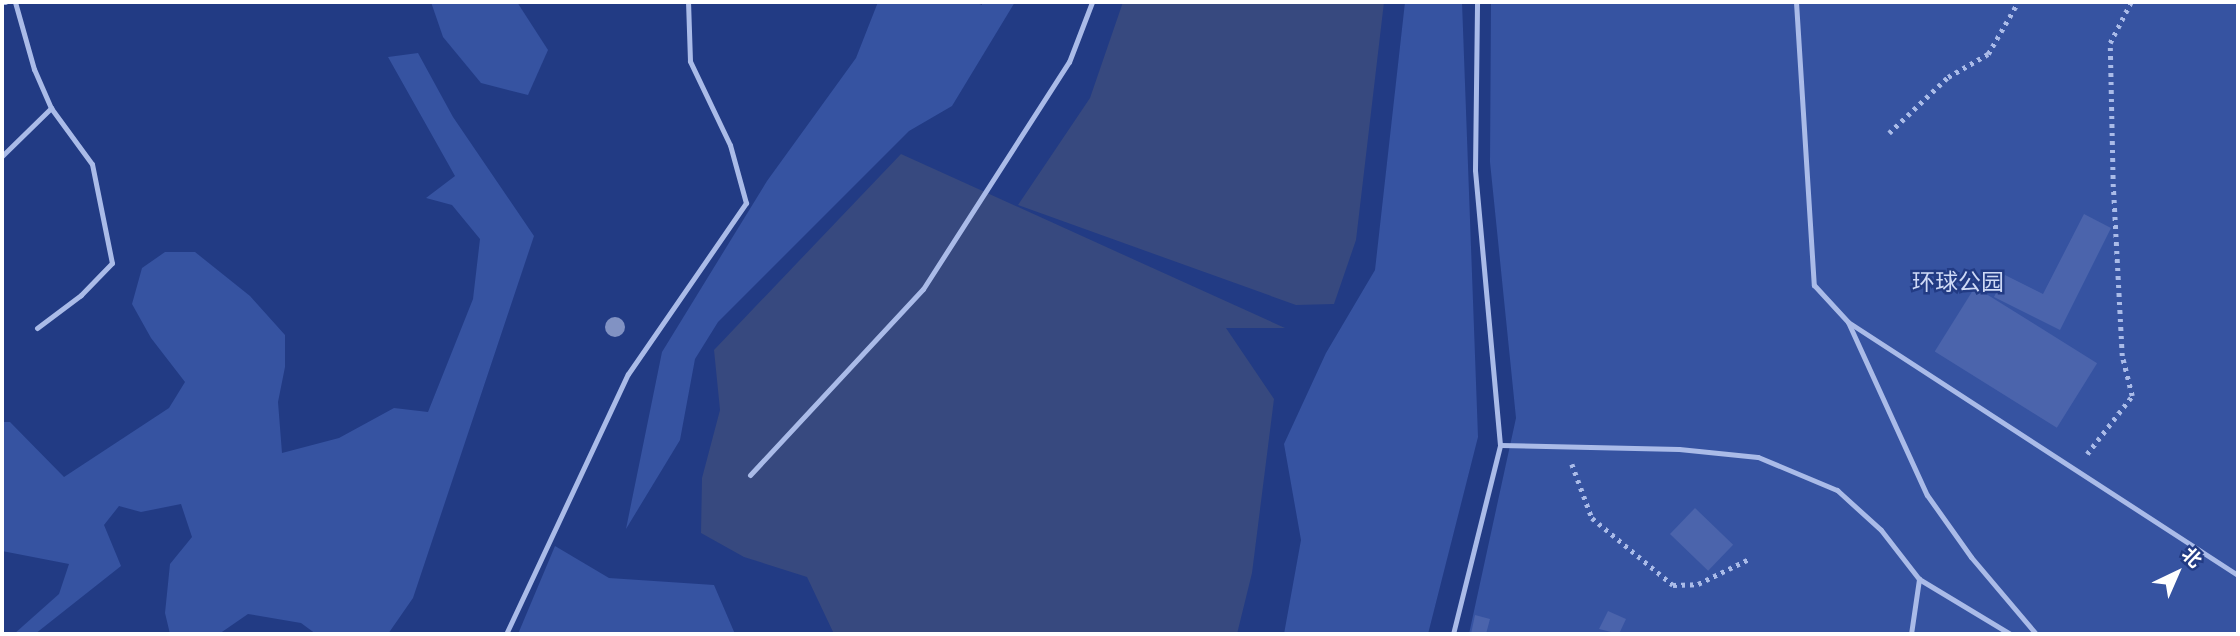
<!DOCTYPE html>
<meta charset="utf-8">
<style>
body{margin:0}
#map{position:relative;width:2240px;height:636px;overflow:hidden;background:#223b84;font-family:"Space Grotesk","Noto Sans SC",sans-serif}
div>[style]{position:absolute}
.green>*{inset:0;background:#3653a1}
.water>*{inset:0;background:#37497f}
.building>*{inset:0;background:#4b64ac;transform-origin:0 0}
.path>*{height:4.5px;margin-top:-2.25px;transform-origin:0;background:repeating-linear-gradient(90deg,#aabbe8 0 3.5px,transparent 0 8.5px)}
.lane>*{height:5px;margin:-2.5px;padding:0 2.5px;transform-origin:2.5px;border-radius:2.5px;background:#aabbe8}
.trees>*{width:20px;height:20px;margin:-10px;border-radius:50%;background:#8192c3}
span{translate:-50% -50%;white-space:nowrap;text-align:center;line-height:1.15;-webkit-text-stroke:5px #223b84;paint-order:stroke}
.park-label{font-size:23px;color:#ced9f6}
.frame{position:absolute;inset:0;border:4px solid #fff;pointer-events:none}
.north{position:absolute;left:2142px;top:538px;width:70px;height:70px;-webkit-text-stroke:5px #223b84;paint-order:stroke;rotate:44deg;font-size:19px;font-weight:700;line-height:28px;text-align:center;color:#fff}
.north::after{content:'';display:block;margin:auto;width:24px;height:32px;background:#fff;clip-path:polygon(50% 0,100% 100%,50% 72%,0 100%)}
</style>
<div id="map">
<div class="green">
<i style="clip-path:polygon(431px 2px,517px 2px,548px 50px,528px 95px,481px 83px,443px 37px)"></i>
<i style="clip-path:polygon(878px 2px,974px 2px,982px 5px,982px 2px,1015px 2px,952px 106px,909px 131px,718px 322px,695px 359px,680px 440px,626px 529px,662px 352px,767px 181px,856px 58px)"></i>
<i style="clip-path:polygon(1405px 2px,1462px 2px,1478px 437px,1428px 634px,1284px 634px,1301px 540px,1284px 444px,1326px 353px,1375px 270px)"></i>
<i style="clip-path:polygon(1491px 2px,2238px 2px,2238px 634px,1469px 634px,1516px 418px,1490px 162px)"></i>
<i style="clip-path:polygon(418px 53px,453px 117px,534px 236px,413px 598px,388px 634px,316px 634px,301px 623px,248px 614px,219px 634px,170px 634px,165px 613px,170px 564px,192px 537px,181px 504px,141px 512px,119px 506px,104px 525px,121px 566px,35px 634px,14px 634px,59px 594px,69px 564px,2px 551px,2px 422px,10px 422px,64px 477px,169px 408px,185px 382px,151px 338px,132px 304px,142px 268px,165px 252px,195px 252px,250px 296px,285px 335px,285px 367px,278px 402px,282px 453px,339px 438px,394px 408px,428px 412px,473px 299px,480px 239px,452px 205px,426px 198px,455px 176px,388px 57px)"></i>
<i style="clip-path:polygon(555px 546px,609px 578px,714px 585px,735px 634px,518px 634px)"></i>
</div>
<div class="water">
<i style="clip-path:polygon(1123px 2px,1384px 2px,1356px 240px,1334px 304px,1296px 305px,1018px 205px,1090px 98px)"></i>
<i style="clip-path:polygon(901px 154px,1285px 328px,1226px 328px,1274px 399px,1252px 573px,1237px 634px,834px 634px,807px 577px,744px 557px,701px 533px,702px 478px,720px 410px,714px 350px)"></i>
</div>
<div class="building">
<i style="clip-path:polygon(2084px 214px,2111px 228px,2060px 330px,1994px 297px,2005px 275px,2043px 294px)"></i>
<i style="left:1975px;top:287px;width:144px;height:76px;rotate:32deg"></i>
<i style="left:1695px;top:508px;width:53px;height:36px;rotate:44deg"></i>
<i style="clip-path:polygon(1608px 611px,1626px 619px,1619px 634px,1599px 629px)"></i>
<i style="clip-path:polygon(1475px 615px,1490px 619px,1486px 634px,1471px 634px)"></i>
</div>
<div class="path">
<i style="left:1889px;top:133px;width:81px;rotate:-43.5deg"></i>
<i style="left:1948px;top:77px;width:46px;rotate:-29.9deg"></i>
<i style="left:1988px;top:54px;width:60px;rotate:-60deg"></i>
<i style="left:2087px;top:454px;width:73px;rotate:-52.2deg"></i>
<i style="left:2132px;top:396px;width:41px;rotate:-104deg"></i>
<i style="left:2122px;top:356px;width:169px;rotate:-93deg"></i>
<i style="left:2113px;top:187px;width:144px;rotate:-91.2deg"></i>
<i style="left:2110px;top:43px;width:46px;rotate:-62.9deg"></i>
<i style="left:1572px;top:464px;width:58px;rotate:69.7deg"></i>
<i style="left:1592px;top:518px;width:105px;rotate:39.6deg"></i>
<i style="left:1673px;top:585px;width:25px;rotate:-2deg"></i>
<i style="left:1698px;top:584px;width:59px;rotate:-26.1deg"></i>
</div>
<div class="lane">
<i style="left:2px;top:2px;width:3px"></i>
<i style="left:15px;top:2px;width:70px;rotate:74.2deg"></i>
<i style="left:34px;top:69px;width:43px;rotate:66.4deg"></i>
<i style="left:51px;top:108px;width:69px;rotate:53.8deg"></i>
<i style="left:92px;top:164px;width:101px;rotate:78.6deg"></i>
<i style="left:112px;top:263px;width:45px;rotate:134.1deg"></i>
<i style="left:81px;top:295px;width:55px;rotate:143.1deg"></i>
<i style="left:1796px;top:2px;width:284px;rotate:86.4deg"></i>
<i style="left:1814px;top:285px;width:50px;rotate:47.4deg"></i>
<i style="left:1848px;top:322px;width:465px;rotate:33deg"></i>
<i style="left:2px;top:156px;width:69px;rotate:-44.4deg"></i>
<i style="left:1848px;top:322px;width:190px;rotate:65.5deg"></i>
<i style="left:1927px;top:495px;width:76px;rotate:54.6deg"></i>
<i style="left:1971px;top:557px;width:101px;rotate:49.8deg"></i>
<i style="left:1500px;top:445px;width:179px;rotate:1.3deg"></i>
<i style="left:1679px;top:449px;width:79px;rotate:5.8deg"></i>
<i style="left:1758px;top:457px;width:86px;rotate:22.7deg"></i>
<i style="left:1837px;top:490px;width:59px;rotate:42.3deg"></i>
<i style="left:1881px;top:530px;width:62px;rotate:52.2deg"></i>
<i style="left:1919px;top:579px;width:106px;rotate:31.1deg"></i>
<i style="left:750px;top:475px;width:254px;rotate:-47.1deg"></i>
<i style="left:923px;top:289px;width:270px;rotate:-57.3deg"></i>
<i style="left:1069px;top:62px;width:64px;rotate:-69deg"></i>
<i style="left:506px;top:634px;width:287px;rotate:-64.9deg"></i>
<i style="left:628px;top:374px;width:208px;rotate:-55.4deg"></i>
<i style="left:746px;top:203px;width:60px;rotate:-105.4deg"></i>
<i style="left:730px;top:145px;width:93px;rotate:-115.5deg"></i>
<i style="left:690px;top:61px;width:59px;rotate:-91.9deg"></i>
<i style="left:1453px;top:634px;width:195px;rotate:-76deg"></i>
<i style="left:1500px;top:445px;width:276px;rotate:-95.2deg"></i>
<i style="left:1475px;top:170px;width:168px;rotate:-89.3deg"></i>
<i style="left:1911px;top:634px;width:56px;rotate:-81.7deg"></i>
</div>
<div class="trees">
<i style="left:615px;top:327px"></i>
</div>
<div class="park-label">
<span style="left:1958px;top:282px">环球公园</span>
</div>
<div class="frame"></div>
<div class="north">北</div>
</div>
